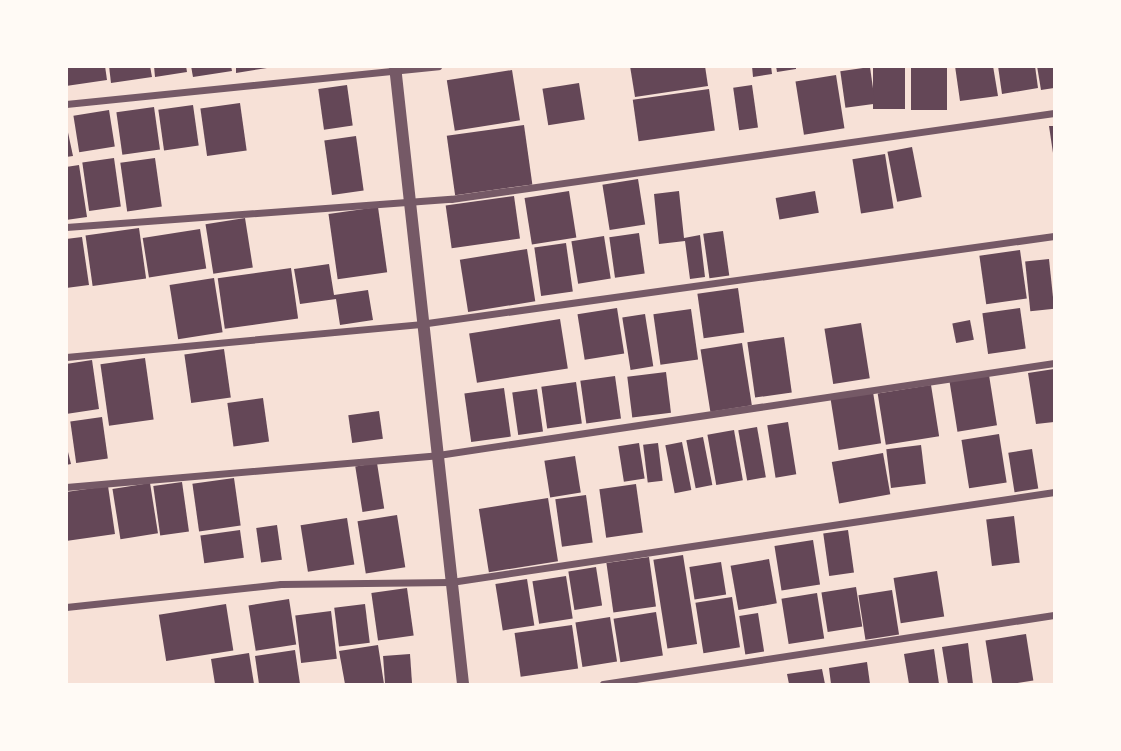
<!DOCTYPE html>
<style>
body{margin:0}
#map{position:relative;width:1121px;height:751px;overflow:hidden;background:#f7e1d7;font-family:"Space Grotesk",sans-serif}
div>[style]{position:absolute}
.building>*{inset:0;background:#644757;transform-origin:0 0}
.minor>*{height:7px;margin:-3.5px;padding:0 3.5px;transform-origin:3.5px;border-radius:3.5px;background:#755966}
.tertiary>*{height:12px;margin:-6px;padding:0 6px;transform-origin:6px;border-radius:6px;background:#755966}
span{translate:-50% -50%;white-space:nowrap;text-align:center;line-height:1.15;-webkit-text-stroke:5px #fffaf5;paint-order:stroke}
.frame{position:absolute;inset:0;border:68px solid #fffaf5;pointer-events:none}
</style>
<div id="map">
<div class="building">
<i style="clip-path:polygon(66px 66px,105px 66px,107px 80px,66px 86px)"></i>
<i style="clip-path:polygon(109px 66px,150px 66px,152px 77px,111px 83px)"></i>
<i style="clip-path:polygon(154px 66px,186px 66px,187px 72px,155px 77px)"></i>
<i style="clip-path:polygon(191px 66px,231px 66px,232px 71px,193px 77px)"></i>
<i style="clip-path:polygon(236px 66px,267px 66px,267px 68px,236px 73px)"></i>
<i style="clip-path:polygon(630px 66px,705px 66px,708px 86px,635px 97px)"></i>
<i style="clip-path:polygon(752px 66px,771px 66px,772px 74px,753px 77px)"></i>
<i style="clip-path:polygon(776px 66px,796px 66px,796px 69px,777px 72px)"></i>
<i style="left:873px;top:66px;width:32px;height:43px"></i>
<i style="left:911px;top:66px;width:36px;height:44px"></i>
<i style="clip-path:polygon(955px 66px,993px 66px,998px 96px,960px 101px)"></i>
<i style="clip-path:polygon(998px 66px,1035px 66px,1038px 88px,1002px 94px)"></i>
<i style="clip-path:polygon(1037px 66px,1054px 66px,1054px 88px,1041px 90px)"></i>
<i style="left:870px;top:67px;width:37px;height:30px;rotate:82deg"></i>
<i style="left:512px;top:70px;width:51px;height:66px;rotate:81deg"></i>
<i style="left:836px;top:75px;width:54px;height:41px;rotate:81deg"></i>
<i style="left:579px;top:83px;width:37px;height:37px;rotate:81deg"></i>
<i style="left:347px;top:85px;width:41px;height:29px;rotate:82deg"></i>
<i style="left:752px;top:85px;width:43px;height:19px;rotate:82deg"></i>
<i style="left:709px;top:89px;width:42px;height:77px;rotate:82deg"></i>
<i style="left:240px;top:103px;width:48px;height:40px;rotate:82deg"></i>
<i style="left:193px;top:105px;width:41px;height:35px;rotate:82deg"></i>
<i style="left:154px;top:107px;width:43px;height:38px;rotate:82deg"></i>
<i style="left:109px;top:110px;width:37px;height:36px;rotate:81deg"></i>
<i style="clip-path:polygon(66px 123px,73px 156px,66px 157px)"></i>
<i style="left:524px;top:125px;width:60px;height:78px;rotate:82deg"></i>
<i style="clip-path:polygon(1049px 126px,1054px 126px,1054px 153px,1053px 153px)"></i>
<i style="left:356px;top:136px;width:55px;height:32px;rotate:82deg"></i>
<i style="left:912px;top:147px;width:51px;height:25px;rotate:79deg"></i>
<i style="left:885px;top:154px;width:55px;height:33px;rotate:81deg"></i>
<i style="left:114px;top:158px;width:49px;height:32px;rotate:82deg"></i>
<i style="left:155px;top:158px;width:49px;height:35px;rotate:82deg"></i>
<i style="clip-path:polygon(79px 165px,87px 217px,66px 220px,66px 167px)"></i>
<i style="left:638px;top:179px;width:46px;height:36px;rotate:81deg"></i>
<i style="left:569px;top:191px;width:47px;height:45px;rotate:81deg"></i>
<i style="clip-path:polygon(679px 191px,684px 238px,700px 235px,705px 277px,690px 279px,685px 241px,659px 244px,654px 194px)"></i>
<i style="left:815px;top:191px;width:22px;height:40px;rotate:80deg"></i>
<i style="left:514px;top:196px;width:43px;height:69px;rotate:82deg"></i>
<i style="left:378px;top:207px;width:66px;height:50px;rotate:82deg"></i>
<i style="left:245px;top:218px;width:50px;height:40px;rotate:81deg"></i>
<i style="left:139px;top:228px;width:51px;height:54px;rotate:82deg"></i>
<i style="left:200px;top:229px;width:40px;height:58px;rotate:81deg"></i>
<i style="left:723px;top:231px;width:45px;height:20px;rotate:82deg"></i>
<i style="left:639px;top:233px;width:41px;height:30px;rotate:82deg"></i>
<i style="left:604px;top:236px;width:43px;height:33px;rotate:81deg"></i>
<i style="clip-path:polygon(82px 237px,89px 285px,66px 288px,66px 239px)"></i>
<i style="left:566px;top:243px;width:49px;height:32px;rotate:82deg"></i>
<i style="left:527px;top:249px;width:53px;height:68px;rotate:81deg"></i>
<i style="left:1020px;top:250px;width:49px;height:41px;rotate:82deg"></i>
<i style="left:1049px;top:259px;width:50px;height:24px;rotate:84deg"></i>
<i style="clip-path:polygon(329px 264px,334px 295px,368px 290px,373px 320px,340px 325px,336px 299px,300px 304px,294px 269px)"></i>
<i style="left:291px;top:268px;width:51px;height:74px;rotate:82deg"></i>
<i style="left:214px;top:278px;width:55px;height:45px;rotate:81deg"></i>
<i style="left:738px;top:288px;width:45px;height:41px;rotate:82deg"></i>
<i style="left:617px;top:308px;width:46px;height:40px;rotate:81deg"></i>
<i style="left:1020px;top:308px;width:41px;height:38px;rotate:82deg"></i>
<i style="left:691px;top:309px;width:51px;height:38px;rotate:82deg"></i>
<i style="left:645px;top:314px;width:53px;height:23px;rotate:81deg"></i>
<i style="left:560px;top:319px;width:50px;height:92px;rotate:81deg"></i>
<i style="left:970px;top:320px;width:20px;height:18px;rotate:79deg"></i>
<i style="left:861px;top:323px;width:56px;height:37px;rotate:81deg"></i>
<i style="left:784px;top:337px;width:56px;height:37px;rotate:82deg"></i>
<i style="left:742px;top:343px;width:63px;height:42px;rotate:81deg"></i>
<i style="left:224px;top:349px;width:49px;height:40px;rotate:82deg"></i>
<i style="left:145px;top:358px;width:62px;height:45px;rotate:82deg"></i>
<i style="clip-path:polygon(92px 360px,99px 409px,66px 414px,66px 364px)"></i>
<i style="clip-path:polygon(1054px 369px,1054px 422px,1036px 424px,1028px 373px)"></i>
<i style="left:666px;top:372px;width:41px;height:39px;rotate:83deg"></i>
<i style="left:989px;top:375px;width:51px;height:40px;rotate:81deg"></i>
<i style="left:615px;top:376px;width:43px;height:35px;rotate:82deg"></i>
<i style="left:576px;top:382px;width:42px;height:35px;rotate:82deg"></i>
<i style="left:931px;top:385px;width:52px;height:54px;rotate:81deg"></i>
<i style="left:504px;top:388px;width:49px;height:40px;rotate:82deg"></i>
<i style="left:537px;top:389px;width:43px;height:25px;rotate:82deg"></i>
<i style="left:873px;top:392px;width:52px;height:43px;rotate:81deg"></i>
<i style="left:263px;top:398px;width:44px;height:36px;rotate:82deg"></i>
<i style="left:379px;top:411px;width:28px;height:31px;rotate:82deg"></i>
<i style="left:102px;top:417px;width:42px;height:32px;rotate:82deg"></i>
<i style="left:788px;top:422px;width:53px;height:21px;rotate:81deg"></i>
<i style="left:757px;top:427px;width:51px;height:19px;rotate:80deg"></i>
<i style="left:734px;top:430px;width:51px;height:27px;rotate:80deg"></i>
<i style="left:999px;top:434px;width:49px;height:38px;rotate:81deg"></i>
<i style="left:703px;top:437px;width:49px;height:17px;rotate:79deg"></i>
<i style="left:682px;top:442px;width:49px;height:17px;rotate:79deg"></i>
<i style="left:639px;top:443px;width:36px;height:21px;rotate:81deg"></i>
<i style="left:658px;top:443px;width:38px;height:15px;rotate:83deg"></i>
<i style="clip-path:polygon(66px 444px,71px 464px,66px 465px)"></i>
<i style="left:921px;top:445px;width:39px;height:35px;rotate:83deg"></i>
<i style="left:1032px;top:449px;width:40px;height:24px;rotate:81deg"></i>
<i style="left:883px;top:453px;width:42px;height:52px;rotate:80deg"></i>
<i style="left:575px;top:456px;width:37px;height:31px;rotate:81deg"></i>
<i style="left:377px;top:463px;width:46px;height:22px;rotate:81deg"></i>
<i style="left:234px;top:478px;width:48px;height:42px;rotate:82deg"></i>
<i style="left:182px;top:482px;width:50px;height:29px;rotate:82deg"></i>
<i style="left:150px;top:483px;width:51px;height:38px;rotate:81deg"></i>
<i style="left:636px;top:484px;width:49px;height:37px;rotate:82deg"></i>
<i style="clip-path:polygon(108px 486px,115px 534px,66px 541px,66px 492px)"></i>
<i style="left:586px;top:495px;width:48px;height:31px;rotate:82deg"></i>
<i style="left:548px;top:498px;width:64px;height:70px;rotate:81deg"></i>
<i style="left:397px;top:515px;width:53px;height:40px;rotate:81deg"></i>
<i style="left:1014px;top:516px;width:47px;height:28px;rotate:83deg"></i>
<i style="left:347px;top:518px;width:47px;height:47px;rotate:81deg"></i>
<i style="left:277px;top:525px;width:35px;height:21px;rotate:82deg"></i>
<i style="left:240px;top:530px;width:28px;height:40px;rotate:82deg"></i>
<i style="left:848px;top:530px;width:43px;height:25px;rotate:82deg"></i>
<i style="left:813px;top:540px;width:45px;height:39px;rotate:81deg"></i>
<i style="left:683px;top:555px;width:90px;height:30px;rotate:81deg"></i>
<i style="left:649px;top:557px;width:50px;height:43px;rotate:82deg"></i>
<i style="left:769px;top:559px;width:45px;height:39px;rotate:80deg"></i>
<i style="left:721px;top:562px;width:33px;height:32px;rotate:81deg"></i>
<i style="left:596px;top:567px;width:39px;height:28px;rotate:81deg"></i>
<i style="left:937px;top:571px;width:46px;height:44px;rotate:81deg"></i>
<i style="left:566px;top:576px;width:43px;height:34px;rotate:81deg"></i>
<i style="left:527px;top:579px;width:47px;height:32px;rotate:81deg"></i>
<i style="left:856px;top:587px;width:40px;height:35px;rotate:81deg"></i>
<i style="left:407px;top:588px;width:48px;height:36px;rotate:82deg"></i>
<i style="left:892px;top:590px;width:45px;height:34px;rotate:81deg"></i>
<i style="left:817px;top:593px;width:46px;height:36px;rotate:81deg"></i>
<i style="left:732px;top:597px;width:51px;height:37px;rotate:81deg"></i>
<i style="left:289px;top:599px;width:46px;height:41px;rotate:81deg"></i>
<i style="left:226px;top:604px;width:47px;height:68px;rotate:81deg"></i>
<i style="left:365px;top:604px;width:39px;height:31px;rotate:83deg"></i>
<i style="left:331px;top:611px;width:48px;height:36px;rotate:83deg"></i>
<i style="left:656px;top:612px;width:44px;height:43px;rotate:81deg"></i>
<i style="left:758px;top:613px;width:39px;height:19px;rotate:81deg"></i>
<i style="left:610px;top:617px;width:45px;height:35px;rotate:81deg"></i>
<i style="left:572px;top:625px;width:44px;height:58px;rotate:82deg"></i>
<i style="left:1026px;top:634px;width:47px;height:41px;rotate:81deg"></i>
<i style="clip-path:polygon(968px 643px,973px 684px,948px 684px,942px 647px)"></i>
<i style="clip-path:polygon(378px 645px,384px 684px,345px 684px,339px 651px)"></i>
<i style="clip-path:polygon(934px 649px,939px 684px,909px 684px,904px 654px)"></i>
<i style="clip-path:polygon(295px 650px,300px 684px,259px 684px,255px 656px)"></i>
<i style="clip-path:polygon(249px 653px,254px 684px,215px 684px,211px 659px)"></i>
<i style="left:410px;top:654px;width:30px;height:27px;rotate:86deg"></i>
<i style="clip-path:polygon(867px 662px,870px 684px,831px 684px,829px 668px)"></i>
<i style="clip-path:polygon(822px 669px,825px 684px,789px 684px,787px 674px)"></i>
</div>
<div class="minor">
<i style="left:66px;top:104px;width:374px;rotate:-5.8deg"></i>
<i style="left:66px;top:227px;width:386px;rotate:-4.2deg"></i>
<i style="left:451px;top:199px;width:609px;rotate:-8.12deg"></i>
<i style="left:66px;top:357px;width:356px;rotate:-5.3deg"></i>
<i style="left:420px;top:324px;width:640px;rotate:-7.9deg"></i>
<i style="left:66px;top:487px;width:373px;rotate:-4.9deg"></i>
<i style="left:438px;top:455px;width:623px;rotate:-8.49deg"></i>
<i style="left:66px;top:607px;width:216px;rotate:-6.1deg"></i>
<i style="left:281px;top:584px;width:170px;rotate:-0.7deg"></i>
<i style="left:451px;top:582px;width:610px;rotate:-8.49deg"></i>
<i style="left:603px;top:684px;width:456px;rotate:-8.7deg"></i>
</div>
<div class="tertiary">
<i style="left:395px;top:66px;width:622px;rotate:83.72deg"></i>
</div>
<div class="frame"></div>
</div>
